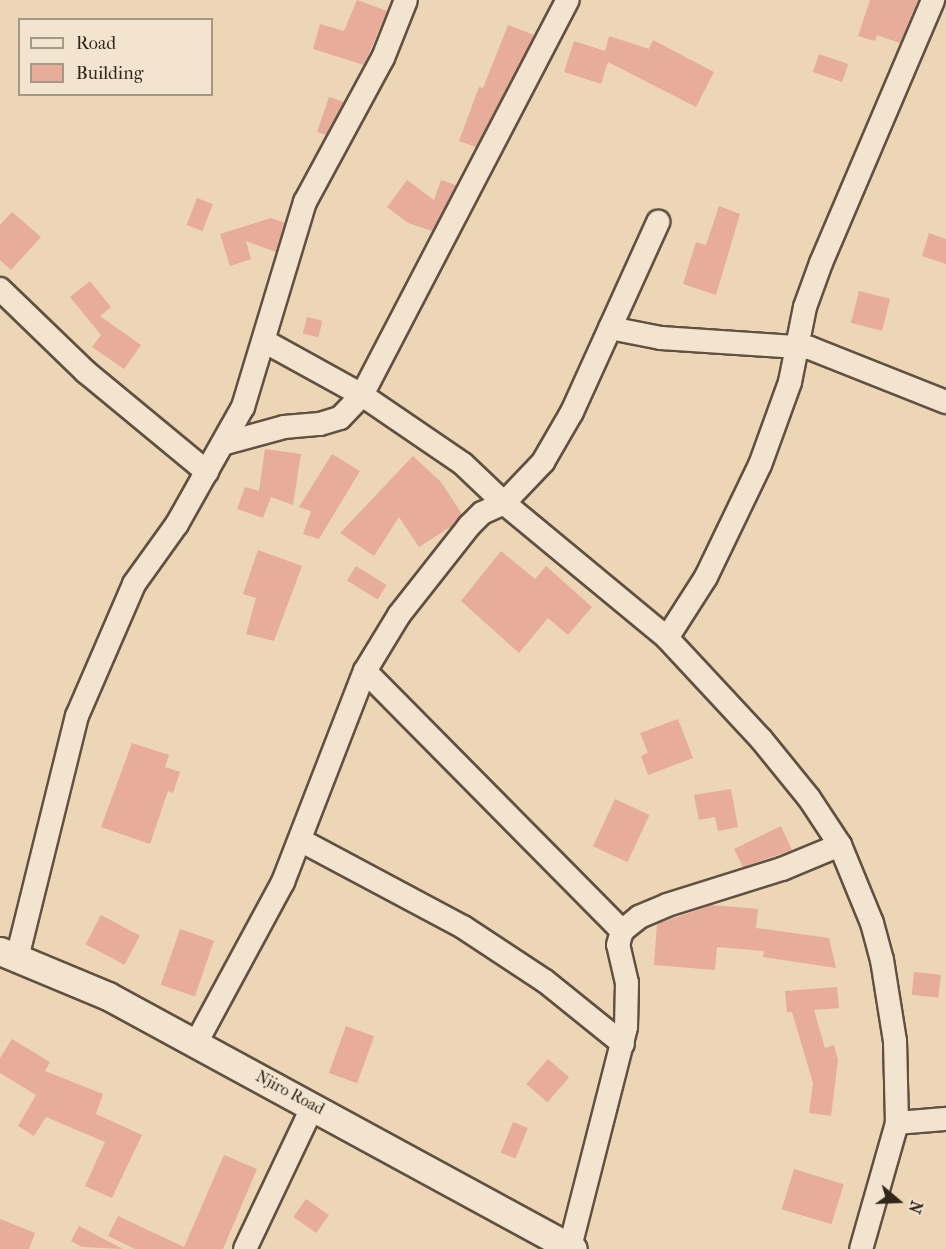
<!DOCTYPE html>
<style>
body{margin:0}
#map{position:relative;width:946px;height:1249px;overflow:hidden;background:#edd6b5;font-family:"IM FELL French Canon",serif}
div>[style]{position:absolute}
.building>*{inset:0;background:#e7ac9a;transform-origin:0 0}
.roads{filter:drop-shadow(2px 0 #605142) drop-shadow(-2px 0 #605142) drop-shadow(0 2px #605142) drop-shadow(0 -2px #605142)}
.minor>*{height:22px;margin:-11px;padding:0 11px;transform-origin:11px;border-radius:11px;background:#f3e4cf}
.tertiary>*{height:27px;margin:-13.5px;padding:0 13.5px;transform-origin:13.5px;border-radius:13.5px;background:#f3e4cf}
span{translate:-50% -50%;white-space:nowrap;text-align:center;line-height:1.15;-webkit-text-stroke:4.5px #f3e4cf;paint-order:stroke}
.street-label{font-size:16px;color:#31251c}
.legend{position:absolute;left:18px;top:18px;width:195px;height:78px;box-sizing:border-box;background:#f3e4cf;border:2px solid #a59887;margin:0;padding:8px 10px;list-style:none;font-size:18px;color:#31251c}
.legend li{display:flex;align-items:center;gap:12px;height:30px}
.legend b{width:30px;border:2px solid #a59887}
.north{position:absolute;left:868px;top:1171px;width:60px;height:60px;-webkit-text-stroke:4px #f3e4cf;paint-order:stroke;rotate:109deg;font-size:16px;font-weight:700;line-height:24px;text-align:center;color:#31251c}
.north::after{content:'';display:block;margin:auto;width:21px;height:27px;background:#31251c;clip-path:polygon(50% 0,100% 100%,50% 72%,0 100%)}
</style>
<div id="map">
<div class="building">
<i style="clip-path:polygon(357px 0,387px 11px,364px 65px,313px 49px,320px 24px,344px 31px)"></i>
<i style="clip-path:polygon(870px 0,918px 0,900px 43px,877px 35px,875px 41px,858px 36px)"></i>
<i style="clip-path:polygon(508px 25px,534px 35px,476px 147px,459px 141px,479px 87px,483px 88px)"></i>
<i style="clip-path:polygon(609px 36px,649px 49px,653px 40px,714px 72px,696px 107px,608px 62px,601px 84px,564px 72px,574px 41px,605px 51px)"></i>
<i style="left:819px;top:54px;width:31px;height:19px;rotate:19deg"></i>
<i style="clip-path:polygon(329px 97px,344px 102px,326px 135px,317px 132px)"></i>
<i style="clip-path:polygon(407px 180px,434px 200px,441px 180px,456px 185px,432px 231px,408px 223px,387px 207px)"></i>
<i style="left:197px;top:198px;width:17px;height:29px;rotate:21deg"></i>
<i style="clip-path:polygon(719px 206px,740px 214px,716px 295px,683px 284px,696px 242px,706px 245px)"></i>
<i style="clip-path:polygon(12px 212px,41px 237px,11px 270px,0 260px,0 225px)"></i>
<i style="clip-path:polygon(271px 218px,285px 223px,276px 252px,246px 241px,251px 259px,230px 266px,220px 234px)"></i>
<i style="clip-path:polygon(929px 233px,946px 239px,946px 264px,922px 256px)"></i>
<i style="clip-path:polygon(90px 281px,111px 307px,100px 316px,141px 345px,124px 369px,92px 347px,101px 335px,70px 297px)"></i>
<i style="left:859px;top:291px;width:32px;height:33px;rotate:14deg"></i>
<i style="left:307px;top:317px;width:16px;height:17px;rotate:14deg"></i>
<i style="clip-path:polygon(265px 449px,301px 454px,293px 505px,271px 497px,263px 518px,237px 509px,245px 487px,259px 491px)"></i>
<i style="clip-path:polygon(332px 454px,360px 471px,319px 539px,303px 534px,311px 511px,299px 507px)"></i>
<i style="clip-path:polygon(413px 456px,441px 482px,462px 514px,452px 526px,419px 547px,399px 517px,374px 556px,340px 533px)"></i>
<i style="clip-path:polygon(258px 550px,302px 566px,274px 641px,246px 634px,256px 598px,243px 594px)"></i>
<i style="clip-path:polygon(501px 551px,535px 579px,546px 566px,592px 607px,568px 635px,548px 618px,519px 653px,461px 601px)"></i>
<i style="left:356px;top:566px;width:36px;height:17px;rotate:32deg"></i>
<i style="clip-path:polygon(678px 719px,693px 758px,648px 775px,641px 756px,648px 753px,640px 733px)"></i>
<i style="clip-path:polygon(132px 743px,169px 755px,165px 767px,180px 772px,173px 793px,168px 791px,150px 844px,101px 827px)"></i>
<i style="clip-path:polygon(731px 789px,738px 827px,718px 831px,715px 817px,699px 820px,694px 795px)"></i>
<i style="left:615px;top:799px;width:38px;height:52px;rotate:25deg"></i>
<i style="clip-path:polygon(781px 826px,792px 850px,743px 867px,734px 849px)"></i>
<i style="clip-path:polygon(711px 905px,758px 909px,756px 928px,829px 938px,836px 968px,763px 957px,764px 951px,717px 947px,715px 970px,654px 965px,657px 924px)"></i>
<i style="left:101px;top:915px;width:44px;height:33px;rotate:28deg"></i>
<i style="left:180px;top:929px;width:36px;height:59px;rotate:19deg"></i>
<i style="left:914px;top:972px;width:27px;height:23px;rotate:6deg"></i>
<i style="clip-path:polygon(837px 987px,839px 1008px,814px 1010px,825px 1048px,834px 1045px,838px 1060px,831px 1116px,809px 1113px,813px 1083px,792px 1012px,787px 1012px,785px 991px)"></i>
<i style="left:346px;top:1026px;width:30px;height:50px;rotate:20deg"></i>
<i style="clip-path:polygon(12px 1039px,50px 1062px,45px 1071px,103px 1094px,96px 1114px,142px 1135px,112px 1198px,85px 1186px,105px 1142px,46px 1117px,34px 1136px,18px 1126px,36px 1095px,0 1073px,0 1058px)"></i>
<i style="left:548px;top:1059px;width:28px;height:33px;rotate:41deg"></i>
<i style="left:513px;top:1122px;width:16px;height:33px;rotate:22deg"></i>
<i style="clip-path:polygon(224px 1155px,257px 1169px,223px 1249px,135px 1249px,108px 1236px,118px 1216px,184px 1247px)"></i>
<i style="left:794px;top:1169px;width:52px;height:42px;rotate:17deg"></i>
<i style="left:306px;top:1199px;width:28px;height:22px;rotate:35deg"></i>
<i style="clip-path:polygon(0 1219px,35px 1233px,29px 1249px,0 1249px)"></i>
<i style="clip-path:polygon(79px 1226px,123px 1249px,82px 1247px,71px 1241px)"></i>
</div>
<div class="roads">
<div class="minor">
<i style="left:0;top:289px;width:120px;rotate:44deg"></i>
<i style="left:86px;top:372px;width:157px;rotate:39.6deg"></i>
<i style="left:610px;top:328px;width:52px;rotate:11.1deg"></i>
<i style="left:661px;top:338px;width:149px;rotate:3.8deg"></i>
<i style="left:810px;top:348px;width:146px;rotate:21.7deg"></i>
<i style="left:264px;top:341px;width:112px;rotate:28.9deg"></i>
<i style="left:362px;top:395px;width:122px;rotate:34.3deg"></i>
<i style="left:463px;top:464px;width:57px;rotate:43.6deg"></i>
<i style="left:504px;top:503px;width:212px;rotate:39.6deg"></i>
<i style="left:667px;top:638px;width:138px;rotate:47.1deg"></i>
<i style="left:761px;top:739px;width:76px;rotate:50.9deg"></i>
<i style="left:809px;top:798px;width:56px;rotate:56.6deg"></i>
<i style="left:840px;top:845px;width:84px;rotate:67.7deg"></i>
<i style="left:872px;top:923px;width:38px;rotate:75deg"></i>
<i style="left:882px;top:960px;width:82px;rotate:80.9deg"></i>
<i style="left:895px;top:1041px;width:82px;rotate:88.6deg"></i>
<i style="left:897px;top:1123px;width:131px;rotate:105.9deg"></i>
<i style="left:226px;top:443px;width:60px;rotate:-15.4deg"></i>
<i style="left:284px;top:427px;width:36px;rotate:-5deg"></i>
<i style="left:320px;top:424px;width:21px;rotate:-17deg"></i>
<i style="left:340px;top:418px;width:32px;rotate:-46deg"></i>
<i style="left:362px;top:395px;width:445px;rotate:-62.5deg"></i>
<i style="left:667px;top:638px;width:72px;rotate:-57.4deg"></i>
<i style="left:706px;top:577px;width:124px;rotate:-64.3deg"></i>
<i style="left:760px;top:465px;width:88px;rotate:-70.1deg"></i>
<i style="left:790px;top:382px;width:76px;rotate:-78.7deg"></i>
<i style="left:805px;top:307px;width:47px;rotate:-70deg"></i>
<i style="left:821px;top:263px;width:286px;rotate:-66.9deg"></i>
<i style="left:365px;top:671px;width:366px;rotate:45.3deg"></i>
<i style="left:300px;top:840px;width:185px;rotate:28.1deg"></i>
<i style="left:463px;top:927px;width:98px;rotate:33.4deg"></i>
<i style="left:545px;top:981px;width:100px;rotate:38.9deg"></i>
<i style="left:17px;top:958px;width:249px;rotate:-76.1deg"></i>
<i style="left:77px;top:716px;width:144px;rotate:-66.6deg"></i>
<i style="left:134px;top:584px;width:74px;rotate:-54.4deg"></i>
<i style="left:177px;top:524px;width:134px;rotate:-60.6deg"></i>
<i style="left:243px;top:407px;width:214px;rotate:-73.2deg"></i>
<i style="left:305px;top:202px;width:164px;rotate:-61.6deg"></i>
<i style="left:383px;top:58px;width:62px;rotate:-68.4deg"></i>
<i style="left:196px;top:1043px;width:183px;rotate:-61.6deg"></i>
<i style="left:283px;top:882px;width:226px;rotate:-68.8deg"></i>
<i style="left:365px;top:671px;width:66px;rotate:-58.7deg"></i>
<i style="left:399px;top:615px;width:113px;rotate:-51.8deg"></i>
<i style="left:469px;top:526px;width:18px;rotate:-45deg"></i>
<i style="left:482px;top:513px;width:24px;rotate:-24deg"></i>
<i style="left:504px;top:503px;width:57px;rotate:-46.4deg"></i>
<i style="left:543px;top:462px;width:58px;rotate:-59.9deg"></i>
<i style="left:572px;top:412px;width:209px;rotate:-65.6deg"></i>
<i style="left:897px;top:1123px;width:49px;rotate:-4.7deg"></i>
<i style="left:570px;top:1247px;width:227px;rotate:-75.7deg"></i>
<i style="left:626px;top:1027px;width:44px;rotate:-88.7deg"></i>
<i style="left:627px;top:983px;width:39px;rotate:-103deg"></i>
<i style="left:618px;top:945px;width:15px;rotate:-74deg"></i>
<i style="left:622px;top:931px;width:22px;rotate:-39deg"></i>
<i style="left:639px;top:917px;width:30px;rotate:-23deg"></i>
<i style="left:667px;top:905px;width:121px;rotate:-17.4deg"></i>
<i style="left:782px;top:869px;width:63px;rotate:-22.5deg"></i>
<i style="left:245px;top:1249px;width:158px;rotate:-64.6deg"></i>
</div>
<div class="tertiary">
<i style="left:0;top:951px;width:117px;rotate:22.6deg"></i>
<i style="left:108px;top:996px;width:529px;rotate:28.55deg"></i>
</div>
</div>
<div class="street-label">
<span style="left:290px;top:1093px;rotate:28deg">Njiro Road</span>
</div>
<ul class="legend">
<li><b style="height:8px;background:#f3e4cf"></b>Road</li>
<li><b style="height:16px;background:#e7ac9a"></b>Building</li>
</ul>
<div class="north">N</div>
</div>
